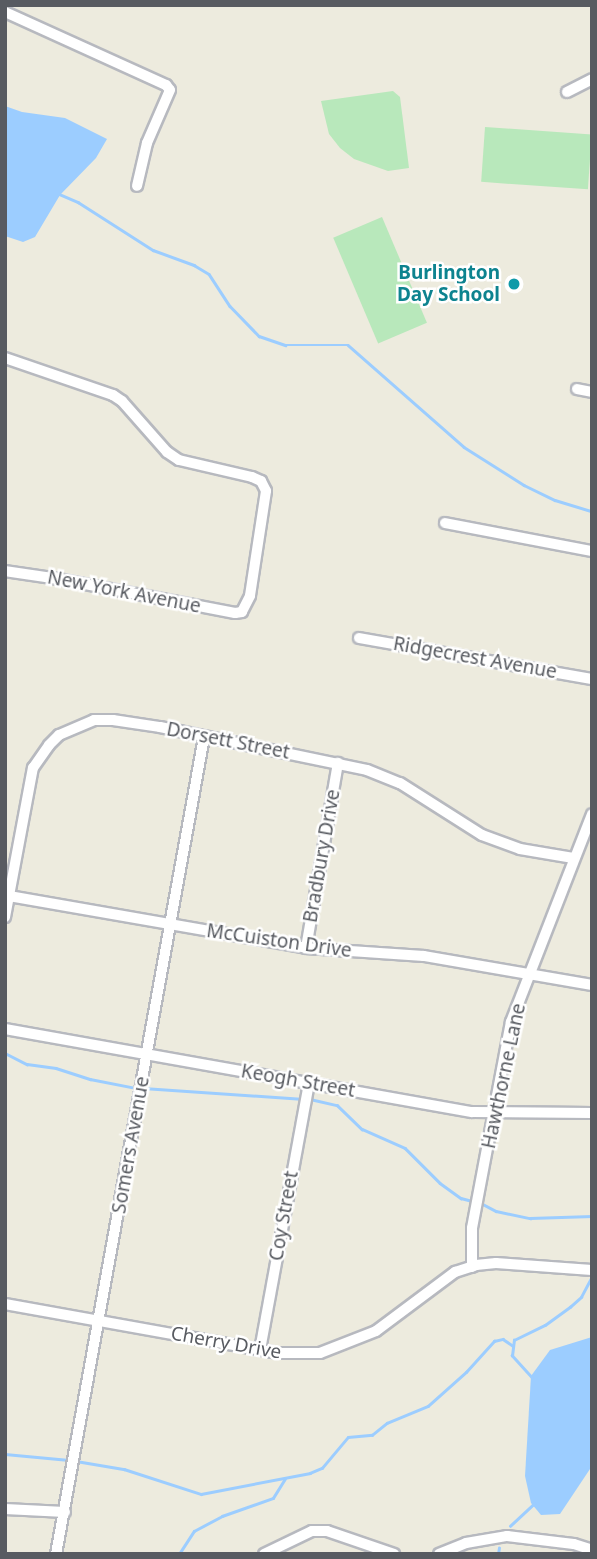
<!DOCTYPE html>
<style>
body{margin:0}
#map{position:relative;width:597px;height:1559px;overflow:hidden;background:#edebde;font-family:"Noto Sans",sans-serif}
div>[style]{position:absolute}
.green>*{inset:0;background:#b8e8bb;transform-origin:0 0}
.water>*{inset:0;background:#9ccdff}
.stream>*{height:2.5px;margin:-1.25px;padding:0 1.25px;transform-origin:1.25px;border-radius:1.25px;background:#9ccdff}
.roads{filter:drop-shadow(2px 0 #b7b9bf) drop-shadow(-2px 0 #b7b9bf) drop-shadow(0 2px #b7b9bf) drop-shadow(0 -2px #b7b9bf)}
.minor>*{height:10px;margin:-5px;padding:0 5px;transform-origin:5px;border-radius:5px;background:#fff}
.dots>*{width:19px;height:19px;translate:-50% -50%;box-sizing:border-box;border:4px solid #fff;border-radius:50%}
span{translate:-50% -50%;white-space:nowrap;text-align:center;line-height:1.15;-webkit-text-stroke:5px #fff;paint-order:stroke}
.culture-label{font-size:19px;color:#0d838f;font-weight:700}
.right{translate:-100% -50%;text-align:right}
.street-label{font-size:19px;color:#585b61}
.frame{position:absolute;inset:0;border:7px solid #585b61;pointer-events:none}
</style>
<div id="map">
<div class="green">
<i style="clip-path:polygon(393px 91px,400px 97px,409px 168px,388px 171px,354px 159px,340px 148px,329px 134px,321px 101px)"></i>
<i style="left:485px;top:127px;width:107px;height:55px;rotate:4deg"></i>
<i style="left:382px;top:217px;width:115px;height:53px;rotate:67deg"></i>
</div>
<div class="water">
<i style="clip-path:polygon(5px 106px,22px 112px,65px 118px,107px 139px,96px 158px,60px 195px,35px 237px,23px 242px,5px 236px)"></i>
<i style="clip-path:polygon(592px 1337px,592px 1466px,560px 1514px,541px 1515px,531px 1503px,525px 1476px,531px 1376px,550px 1350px)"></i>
</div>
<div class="stream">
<i style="left:59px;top:194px;width:21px;rotate:23deg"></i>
<i style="left:78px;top:202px;width:89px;rotate:32.6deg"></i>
<i style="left:153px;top:250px;width:44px;rotate:20.1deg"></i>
<i style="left:194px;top:265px;width:17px;rotate:31deg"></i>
<i style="left:209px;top:274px;width:38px;rotate:57deg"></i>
<i style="left:230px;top:306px;width:42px;rotate:46deg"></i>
<i style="left:259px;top:336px;width:28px;rotate:19deg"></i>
<i style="left:285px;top:345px;width:63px"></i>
<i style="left:348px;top:345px;width:154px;rotate:41.3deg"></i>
<i style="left:464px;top:447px;width:71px;rotate:32.3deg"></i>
<i style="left:524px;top:485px;width:34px;rotate:26deg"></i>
<i style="left:555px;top:500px;width:39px;rotate:17deg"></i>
<i style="left:5px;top:1053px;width:25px;rotate:27deg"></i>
<i style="left:27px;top:1064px;width:29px;rotate:8deg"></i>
<i style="left:56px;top:1068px;width:36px;rotate:18deg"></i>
<i style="left:90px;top:1079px;width:47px;rotate:11.1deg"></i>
<i style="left:143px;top:1088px;width:161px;rotate:3.9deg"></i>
<i style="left:310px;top:1099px;width:28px;rotate:13deg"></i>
<i style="left:337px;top:1105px;width:35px;rotate:44deg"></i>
<i style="left:362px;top:1129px;width:47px;rotate:23.8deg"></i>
<i style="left:405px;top:1148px;width:49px;rotate:45deg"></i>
<i style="left:440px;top:1183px;width:26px;rotate:36deg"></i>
<i style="left:461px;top:1198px;width:11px;rotate:15deg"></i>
<i style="left:479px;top:1202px;width:19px;rotate:28deg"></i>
<i style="left:496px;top:1211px;width:35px;rotate:12deg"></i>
<i style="left:530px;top:1218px;width:62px;rotate:-1.8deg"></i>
<i style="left:532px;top:1378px;width:30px;rotate:-132deg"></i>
<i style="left:512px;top:1356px;width:16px;rotate:-83deg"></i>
<i style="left:514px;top:1340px;width:34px;rotate:-26deg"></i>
<i style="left:545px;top:1325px;width:31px;rotate:-36deg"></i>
<i style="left:570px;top:1307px;width:15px;rotate:-42deg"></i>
<i style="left:581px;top:1297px;width:24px;rotate:-62deg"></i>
<i style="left:5px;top:1454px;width:64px;rotate:5.4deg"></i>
<i style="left:76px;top:1461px;width:49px;rotate:9.5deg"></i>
<i style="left:124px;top:1469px;width:81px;rotate:18deg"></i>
<i style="left:201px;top:1494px;width:111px;rotate:-10.9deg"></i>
<i style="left:310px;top:1473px;width:13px;rotate:-23deg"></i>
<i style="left:322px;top:1468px;width:40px;rotate:-50deg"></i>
<i style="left:348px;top:1437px;width:24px;rotate:-5deg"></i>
<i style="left:372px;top:1435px;width:19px;rotate:-39deg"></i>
<i style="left:387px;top:1423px;width:44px;rotate:-22.5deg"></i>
<i style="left:428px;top:1406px;width:51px;rotate:-41.8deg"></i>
<i style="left:466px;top:1372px;width:42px;rotate:-47.9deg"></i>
<i style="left:494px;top:1341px;width:9px;rotate:-13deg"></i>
<i style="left:503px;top:1339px;width:11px;rotate:34deg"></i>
<i style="left:510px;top:1526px;width:33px;rotate:-43deg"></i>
<i style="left:179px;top:1554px;width:27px;rotate:-57deg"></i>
<i style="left:194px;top:1531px;width:32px;rotate:-28deg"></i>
<i style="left:222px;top:1516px;width:54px;rotate:-19.4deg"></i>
<i style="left:273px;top:1498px;width:22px;rotate:-58deg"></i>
<i style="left:498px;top:1554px;width:6px;rotate:-81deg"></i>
</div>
<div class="roads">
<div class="minor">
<i style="left:5px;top:12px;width:177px;rotate:24.4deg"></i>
<i style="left:166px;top:85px;width:6px;rotate:51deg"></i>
<i style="left:170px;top:90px;width:58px;rotate:113.5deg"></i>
<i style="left:147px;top:143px;width:44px;rotate:103.1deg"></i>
<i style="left:567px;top:92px;width:28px;rotate:-27deg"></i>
<i style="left:5px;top:358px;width:114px;rotate:18.9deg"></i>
<i style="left:113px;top:395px;width:11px;rotate:34deg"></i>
<i style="left:122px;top:401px;width:68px;rotate:48.6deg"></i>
<i style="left:167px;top:452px;width:14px;rotate:34deg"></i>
<i style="left:179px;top:460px;width:75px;rotate:13.1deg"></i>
<i style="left:252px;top:477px;width:10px;rotate:24deg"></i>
<i style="left:261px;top:481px;width:11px;rotate:63deg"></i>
<i style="left:266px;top:491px;width:106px;rotate:98.7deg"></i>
<i style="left:250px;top:596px;width:18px;rotate:117deg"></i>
<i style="left:242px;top:612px;width:7px;rotate:172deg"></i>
<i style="left:235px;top:613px;width:179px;rotate:-169.1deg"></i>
<i style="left:59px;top:579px;width:55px;rotate:-171.6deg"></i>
<i style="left:577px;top:389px;width:15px;rotate:11deg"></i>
<i style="left:445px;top:523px;width:150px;rotate:10.8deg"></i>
<i style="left:359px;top:638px;width:237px;rotate:10deg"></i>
<i style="left:9px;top:896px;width:302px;rotate:9.9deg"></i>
<i style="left:306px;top:948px;width:118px;rotate:3.9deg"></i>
<i style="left:424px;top:956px;width:170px;rotate:9.8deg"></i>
<i style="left:5px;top:917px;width:152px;rotate:-79.4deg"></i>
<i style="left:33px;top:768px;width:28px;rotate:-55deg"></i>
<i style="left:49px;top:745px;width:14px;rotate:-45deg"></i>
<i style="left:59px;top:735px;width:38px;rotate:-23deg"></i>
<i style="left:94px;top:720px;width:19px"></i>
<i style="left:113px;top:720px;width:48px;rotate:8.5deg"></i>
<i style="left:160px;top:727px;width:211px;rotate:11.7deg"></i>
<i style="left:367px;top:770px;width:35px;rotate:22deg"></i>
<i style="left:400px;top:783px;width:97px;rotate:32.4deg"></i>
<i style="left:482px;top:835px;width:40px;rotate:20.2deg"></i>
<i style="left:520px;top:849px;width:54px;rotate:9.6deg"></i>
<i style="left:306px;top:948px;width:188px;rotate:-80.2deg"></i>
<i style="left:5px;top:1029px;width:474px;rotate:10.1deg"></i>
<i style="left:472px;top:1112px;width:120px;rotate:0.5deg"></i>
<i style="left:472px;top:1267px;width:39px;rotate:-90deg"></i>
<i style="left:472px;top:1228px;width:210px;rotate:-79.3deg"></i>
<i style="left:511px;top:1022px;width:223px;rotate:-68.7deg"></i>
<i style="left:5px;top:1304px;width:275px;rotate:10.2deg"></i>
<i style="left:276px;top:1353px;width:44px"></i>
<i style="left:320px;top:1353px;width:60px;rotate:-21.4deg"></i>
<i style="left:376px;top:1331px;width:99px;rotate:-36.8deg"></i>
<i style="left:455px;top:1272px;width:22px;rotate:-18deg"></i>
<i style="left:476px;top:1265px;width:20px;rotate:-6deg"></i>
<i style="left:496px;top:1263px;width:96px;rotate:4.2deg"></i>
<i style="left:260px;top:1350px;width:271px;rotate:-79.6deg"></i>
<i style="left:5px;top:1509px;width:60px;rotate:2.9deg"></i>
<i style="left:56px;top:1554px;width:830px;rotate:-79.73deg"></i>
<i style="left:264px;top:1554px;width:53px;rotate:-25.6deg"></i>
<i style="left:312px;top:1531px;width:15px"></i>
<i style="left:327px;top:1531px;width:71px;rotate:18.9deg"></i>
<i style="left:439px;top:1554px;width:29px;rotate:-22deg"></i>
<i style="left:466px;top:1543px;width:42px;rotate:-9.7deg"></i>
<i style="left:507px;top:1536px;width:67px;rotate:6.8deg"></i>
<i style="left:574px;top:1544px;width:19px;rotate:18deg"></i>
</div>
</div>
<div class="dots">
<i style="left:514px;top:284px;background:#0f9aa8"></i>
</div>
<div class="culture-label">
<span class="right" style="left:500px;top:284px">Burlington<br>Day School</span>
</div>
<div class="street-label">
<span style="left:124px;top:592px;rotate:11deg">New York Avenue</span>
<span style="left:475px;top:658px;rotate:10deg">Ridgecrest Avenue</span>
<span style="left:228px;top:741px;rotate:11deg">Dorsett Street</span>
<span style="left:322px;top:856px;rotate:-80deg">Bradbury Drive</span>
<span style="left:279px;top:941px;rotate:8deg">McCuiston Drive</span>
<span style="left:504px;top:1076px;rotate:-78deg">Hawthorne Lane</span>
<span style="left:298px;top:1081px;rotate:10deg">Keogh Street</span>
<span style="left:131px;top:1145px;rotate:-80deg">Somers Avenue</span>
<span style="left:284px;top:1216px;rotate:-80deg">Coy Street</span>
<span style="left:226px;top:1343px;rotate:10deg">Cherry Drive</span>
</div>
<div class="frame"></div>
</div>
